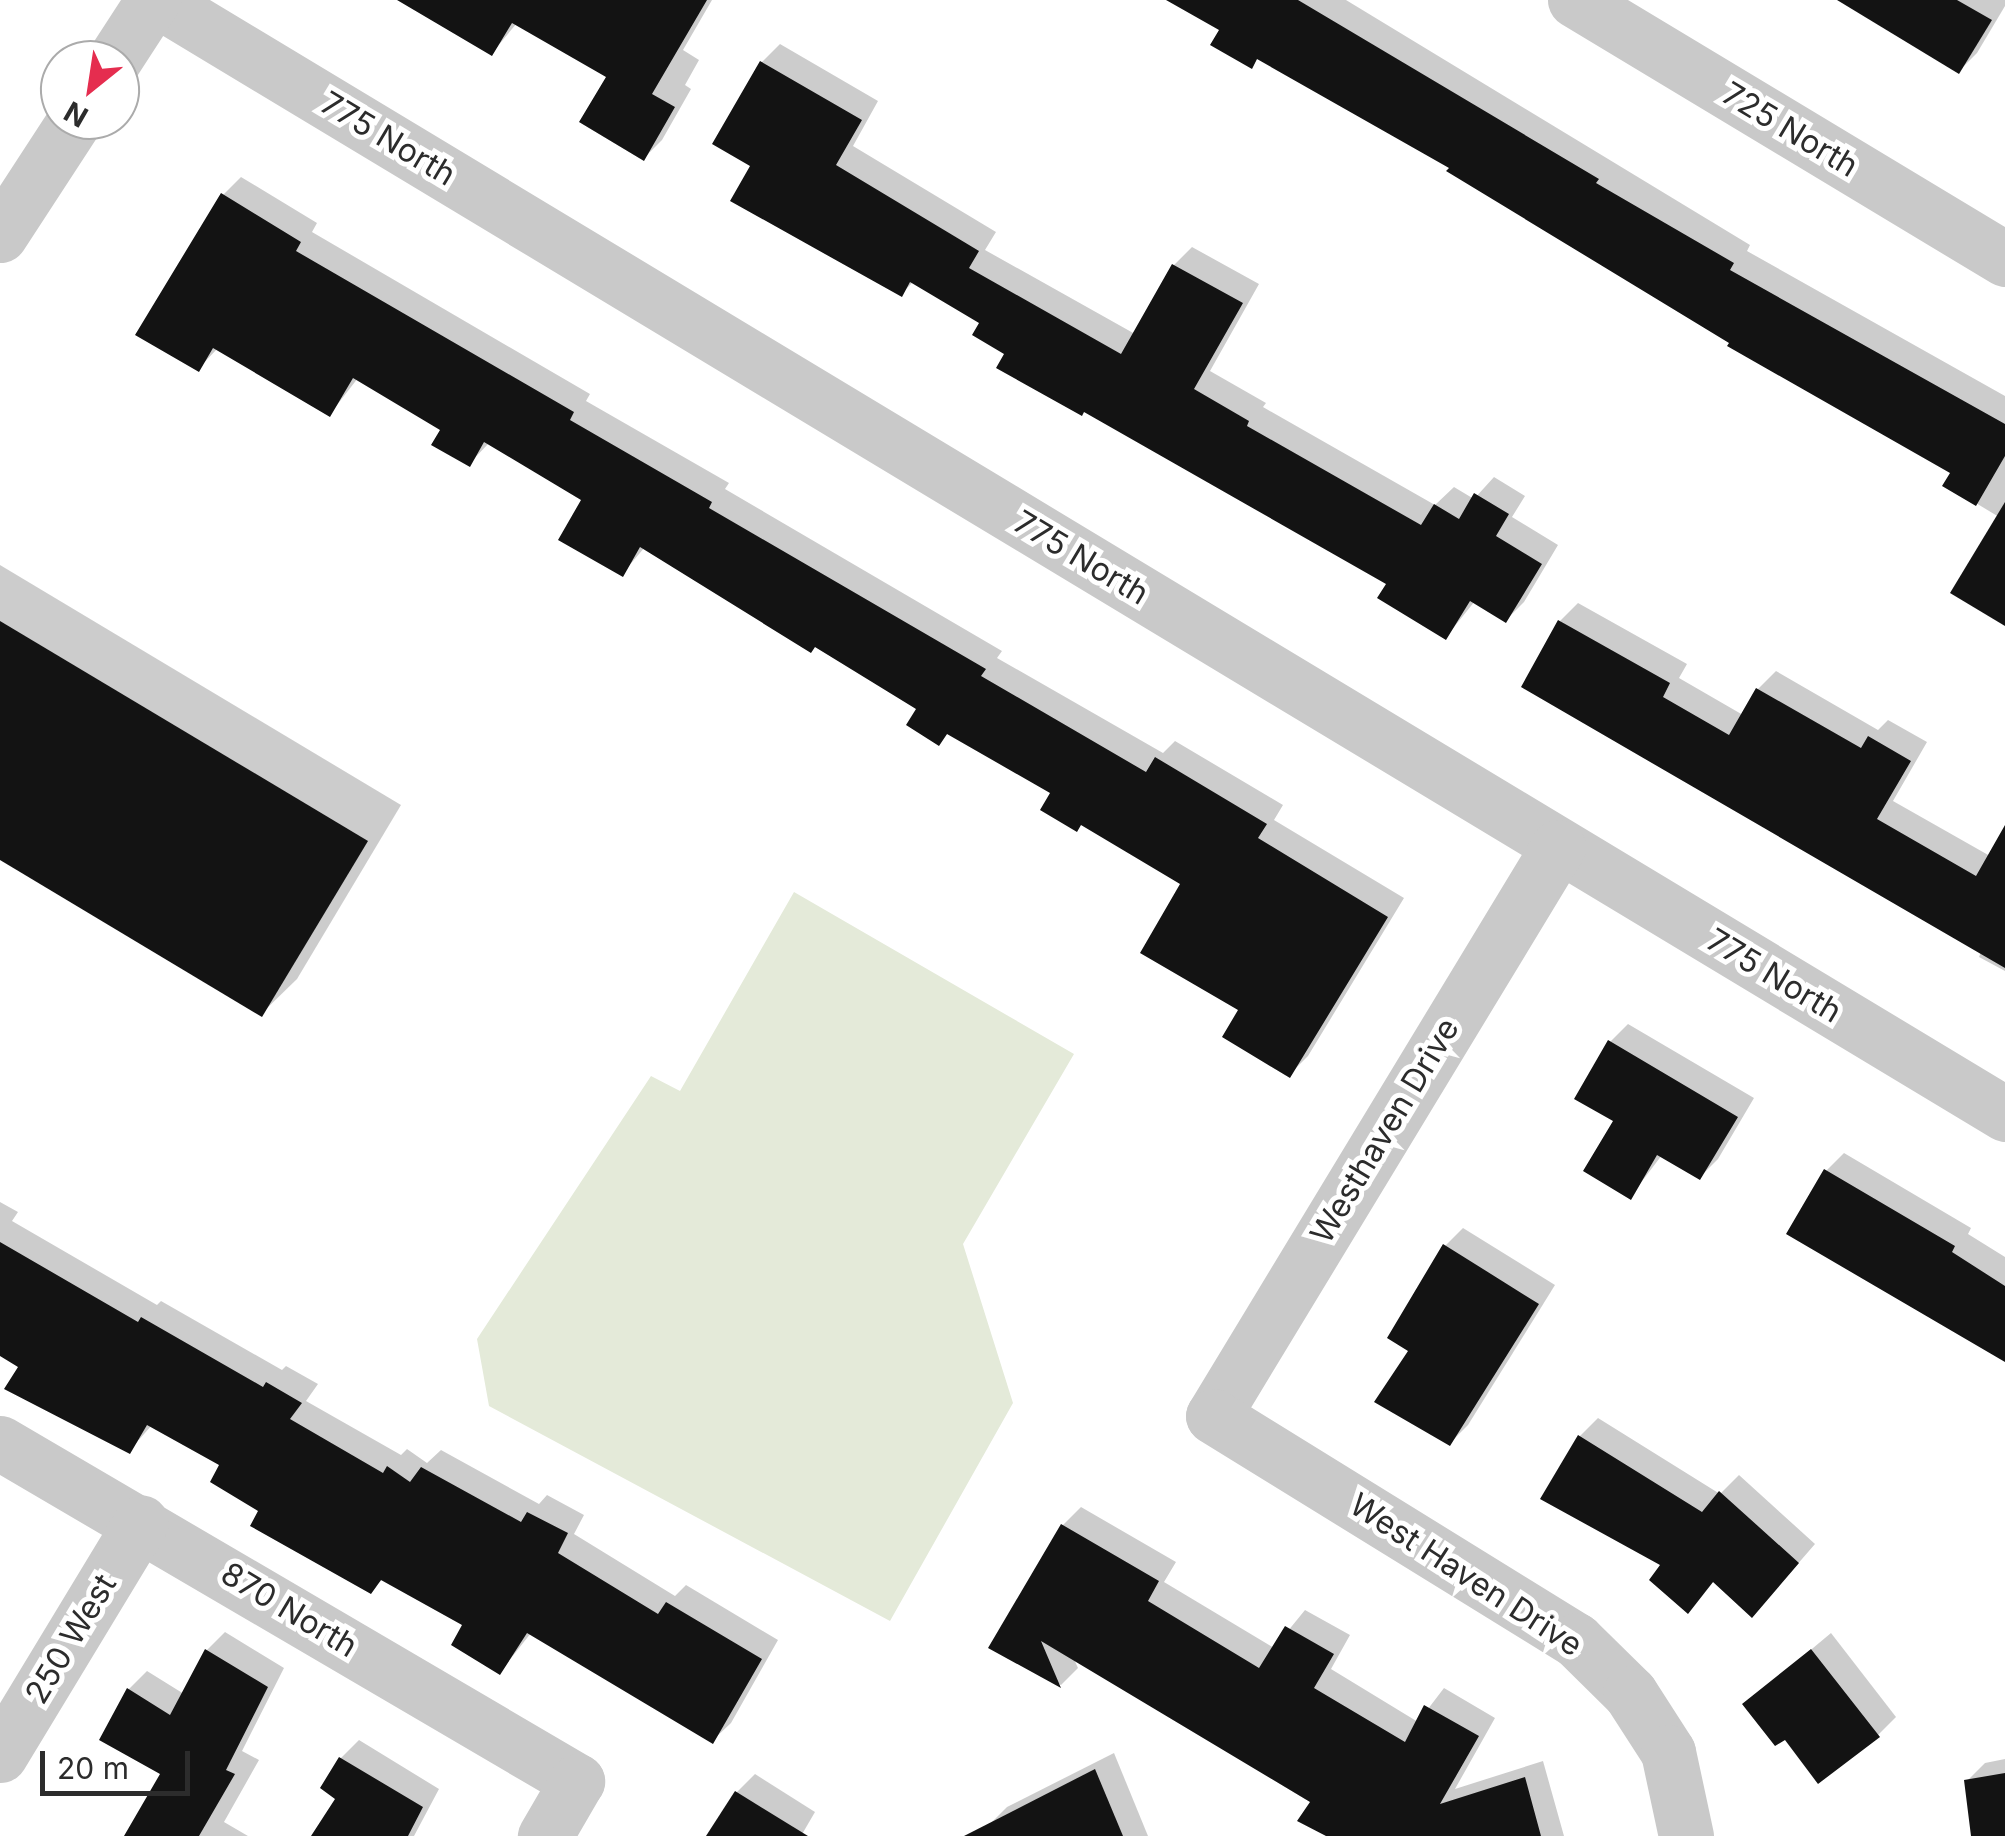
<!DOCTYPE html>
<style>
body{margin:0}
#map{position:relative;width:2005px;height:1836px;overflow:hidden;background:#fff;font-family:Inter,sans-serif}
div>[style]{position:absolute}
.green>*{inset:0;background:#e4ead9}
.shadow>*{inset:0;background:#0003}
.building>*{inset:0;background:#131313}
.minor>*{height:55px;margin:-27.5px;padding:0 27.5px;transform-origin:27.5px;border-radius:27.5px;background:#c9c9c9}
span{translate:-50% -50%;white-space:nowrap;text-align:center;line-height:1.15;-webkit-text-stroke:10px #fff;paint-order:stroke}
.street-label{font-size:32px;color:#2c2c2c}
.north{position:absolute;left:40px;top:40px;width:100px;height:100px;box-sizing:border-box;background:#fff;border:2px solid #ababab;border-radius:50%;rotate:210deg;font-size:28px;font-weight:700;line-height:40px;text-align:center;color:#2c2c2c}
.north::after{content:'';display:block;margin:auto;width:35px;height:45px;background:#e52d4f;clip-path:polygon(50% 0,100% 100%,50% 72%,0 100%)}
.scale{position:absolute;left:40px;top:1751px;width:150px;height:45px;box-sizing:border-box;border:5px solid #2c2c2c;border-top:0;padding-left:12px;font-size:30px;line-height:35px;white-space:nowrap;color:#2c2c2c;-webkit-text-stroke:8px #fff;paint-order:stroke}
</style>
<div id="map">
<div class="green">
<i style="clip-path:polygon(794px 892px,1074px 1054px,963px 1244px,1013px 1403px,890px 1621px,489px 1406px,477px 1339px,651px 1076px,680px 1091px)"></i>
</div>
<div class="shadow">
<i style="clip-path:polygon(402px 0,712px 0,683px 50px,699px 60px,685px 85px,691px 89px,662px 140px,644px 158px,609px 76px,517px 23px,492px 53px)"></i>
<i style="clip-path:polygon(1171px 0,1346px 0,1750px 245px,1747px 251px,2005px 396px,2005px 621px,1999px 517px,1946px 485px,1953px 472px,1732px 342px,1452px 167px,1259px 57px,1251px 65px,1222px 29px)"></i>
<i style="clip-path:polygon(1842px 0,2005px 0,2005px 6px,1977px 53px,1959px 71px)"></i>
<i style="clip-path:polygon(780px 44px,878px 101px,853px 146px,996px 232px,985px 250px,1135px 334px,1174px 265px,1192px 247px,1259px 284px,1210px 371px,1266px 403px,1263px 407px,1435px 505px,1454px 487px,1474px 499px,1494px 477px,1525px 496px,1512px 517px,1558px 545px,1524px 602px,1506px 620px,1475px 601px,1446px 637px,1389px 583px,1007px 353px,982px 322px,914px 281px,901px 294px,754px 165px,762px 62px)"></i>
<i style="clip-path:polygon(241px 177px,317px 223px,312px 232px,590px 394px,586px 401px,729px 483px,725px 489px,1002px 651px,997px 658px,1163px 753px,1175px 741px,1283px 805px,1274px 820px,1404px 898px,1308px 1056px,1290px 1074px,1242px 1009px,1183px 883px,1054px 793px,949px 732px,939px 743px,919px 708px,645px 547px,622px 574px,584px 499px,489px 443px,469px 464px,443px 429px,358px 378px,330px 414px,218px 348px,198px 369px,223px 195px)"></i>
<i style="clip-path:polygon(0 565px,401px 805px,297px 979px,261px 1014px,0 857px)"></i>
<i style="clip-path:polygon(1578px 603px,1687px 664px,1679px 678px,1743px 715px,1758px 689px,1776px 671px,1878px 730px,1888px 720px,1927px 742px,1893px 801px,1990px 856px,2005px 830px,2005px 971px,1979px 957px,1981px 952px,1560px 621px)"></i>
<i style="clip-path:polygon(1628px 1024px,1754px 1098px,1718px 1159px,1700px 1177px,1662px 1155px,1630px 1197px,1616px 1120px,1610px 1042px)"></i>
<i style="clip-path:polygon(1844px 1153px,1971px 1228px,1968px 1234px,2005px 1257px,2005px 1359px,1826px 1171px)"></i>
<i style="clip-path:polygon(0 1202px,18px 1212px,12px 1221px,157px 1305px,161px 1301px,282px 1370px,286px 1366px,318px 1384px,306px 1401px,401px 1455px,407px 1449px,427px 1463px,441px 1450px,539px 1504px,547px 1495px,584px 1515px,574px 1534px,675px 1596px,686px 1585px,778px 1640px,731px 1723px,713px 1740px,531px 1633px,500px 1672px,466px 1624px,383px 1579px,370px 1591px,262px 1510px,222px 1464px,152px 1425px,129px 1451px,0 1353px)"></i>
<i style="clip-path:polygon(1463px 1228px,1555px 1285px,1468px 1425px,1450px 1443px,1411px 1350px,1445px 1246px)"></i>
<i style="clip-path:polygon(1598px 1418px,1720px 1494px,1739px 1475px,1815px 1544px,1769px 1597px,1715px 1580px,1688px 1610px,1664px 1564px,1544px 1498px,1580px 1436px)"></i>
<i style="clip-path:polygon(1081px 1507px,1176px 1562px,1164px 1582px,1274px 1648px,1305px 1610px,1350px 1635px,1331px 1669px,1418px 1722px,1444px 1688px,1495px 1718px,1455px 1789px,1543px 1761px,1564px 1836px,1331px 1836px,1313px 1802px,1073px 1657px,1078px 1668px,1061px 1685px,992px 1647px,1063px 1525px)"></i>
<i style="clip-path:polygon(225px 1632px,284px 1668px,242px 1751px,259px 1760px,224px 1822px,248px 1836px,127px 1836px,164px 1773px,102px 1739px,129px 1689px,147px 1671px,184px 1694px,207px 1650px)"></i>
<i style="clip-path:polygon(1831px 1633px,1896px 1717px,1878px 1735px,1786px 1737px,1746px 1704px)"></i>
<i style="clip-path:polygon(359px 1740px,439px 1789px,414px 1836px,314px 1836px,338px 1798px,341px 1758px)"></i>
<i style="clip-path:polygon(1114px 1753px,1148px 1836px,996px 1836px,989px 1825px,1007px 1807px)"></i>
<i style="clip-path:polygon(2005px 1759px,2005px 1836px,1974px 1836px,1967px 1781px,1985px 1763px)"></i>
<i style="clip-path:polygon(755px 1774px,815px 1812px,801px 1836px,709px 1836px,737px 1792px)"></i>
</div>
<div class="building">
<i style="clip-path:polygon(397px 0,707px 0,652px 94px,675px 107px,644px 161px,579px 122px,606px 77px,512px 23px,492px 56px)"></i>
<i style="clip-path:polygon(1166px 0,1298px 0,1599px 179px,1596px 183px,1734px 263px,1730px 270px,2005px 424px,2005px 456px,1976px 506px,1942px 486px,1950px 473px,1727px 346px,1729px 343px,1446px 171px,1449px 168px,1257px 59px,1252px 69px,1210px 45px,1219px 30px)"></i>
<i style="clip-path:polygon(1837px 0,1957px 0,1992px 20px,1959px 74px)"></i>
<i style="clip-path:polygon(760px 61px,862px 120px,836px 165px,979px 251px,969px 268px,1121px 354px,1172px 264px,1243px 303px,1194px 389px,1249px 421px,1247px 426px,1421px 525px,1434px 504px,1459px 519px,1474px 493px,1509px 514px,1496px 536px,1542px 564px,1506px 623px,1470px 601px,1446px 640px,1377px 598px,1386px 584px,1084px 412px,1082px 416px,996px 368px,1004px 354px,972px 335px,979px 323px,910px 282px,902px 297px,730px 201px,750px 166px,712px 144px)"></i>
<i style="clip-path:polygon(221px 193px,301px 242px,296px 251px,574px 412px,570px 420px,712px 502px,709px 508px,986px 669px,981px 676px,1146px 772px,1155px 757px,1267px 824px,1258px 838px,1388px 917px,1290px 1078px,1222px 1037px,1238px 1010px,1140px 953px,1180px 884px,1081px 825px,1077px 832px,1040px 810px,1050px 793px,947px 734px,939px 746px,906px 725px,916px 709px,815px 647px,811px 653px,640px 547px,623px 577px,558px 540px,581px 500px,484px 442px,470px 467px,431px 445px,440px 430px,353px 378px,330px 417px,213px 348px,199px 372px,135px 335px)"></i>
<i style="clip-path:polygon(2005px 502px,2005px 626px,1950px 593px)"></i>
<i style="clip-path:polygon(1558px 620px,1670px 683px,1663px 697px,1729px 735px,1756px 688px,1861px 748px,1868px 736px,1911px 761px,1877px 819px,1976px 876px,2005px 825px,2005px 968px,1521px 687px)"></i>
<i style="clip-path:polygon(0 621px,368px 841px,262px 1017px,0 860px)"></i>
<i style="clip-path:polygon(1608px 1040px,1738px 1117px,1700px 1180px,1657px 1155px,1631px 1200px,1583px 1171px,1613px 1121px,1574px 1099px)"></i>
<i style="clip-path:polygon(1824px 1169px,1955px 1246px,1952px 1252px,2005px 1286px,2005px 1362px,1786px 1234px)"></i>
<i style="clip-path:polygon(0 1242px,138px 1322px,141px 1317px,263px 1387px,266px 1382px,302px 1403px,290px 1419px,383px 1473px,387px 1466px,410px 1482px,421px 1467px,521px 1522px,527px 1512px,568px 1533px,558px 1553px,658px 1614px,666px 1602px,762px 1659px,713px 1744px,527px 1633px,500px 1675px,451px 1645px,462px 1625px,381px 1580px,371px 1594px,250px 1526px,258px 1511px,210px 1482px,219px 1465px,147px 1425px,130px 1454px,4px 1389px,18px 1367px,0 1356px)"></i>
<i style="clip-path:polygon(1443px 1244px,1539px 1304px,1450px 1446px,1374px 1402px,1408px 1351px,1387px 1338px)"></i>
<i style="clip-path:polygon(1578px 1435px,1702px 1512px,1719px 1491px,1799px 1563px,1752px 1618px,1713px 1582px,1688px 1614px,1649px 1580px,1660px 1565px,1540px 1499px)"></i>
<i style="clip-path:polygon(1061px 1524px,1159px 1581px,1148px 1601px,1259px 1668px,1285px 1626px,1334px 1654px,1314px 1688px,1405px 1742px,1424px 1705px,1479px 1736px,1440px 1804px,1525px 1777px,1541px 1836px,1326px 1836px,1297px 1821px,1310px 1802px,1041px 1641px,1061px 1688px,988px 1648px)"></i>
<i style="clip-path:polygon(205px 1649px,268px 1687px,226px 1770px,235px 1774px,199px 1836px,124px 1836px,160px 1774px,99px 1740px,127px 1688px,170px 1715px)"></i>
<i style="clip-path:polygon(1811px 1649px,1880px 1737px,1818px 1784px,1785px 1740px,1775px 1746px,1742px 1704px)"></i>
<i style="clip-path:polygon(339px 1757px,423px 1807px,408px 1836px,311px 1836px,335px 1799px,320px 1788px)"></i>
<i style="clip-path:polygon(1095px 1769px,1123px 1836px,964px 1836px)"></i>
<i style="clip-path:polygon(2005px 1773px,2005px 1836px,1971px 1836px,1964px 1780px)"></i>
<i style="clip-path:polygon(735px 1791px,808px 1836px,706px 1836px)"></i>
</div>
<div class="minor">
<i style="left:157px;top:0;width:2158px;rotate:31.08deg"></i>
<i style="left:1575px;top:0;width:502px;rotate:31.06deg"></i>
<i style="left:114px;top:60px;width:72px;rotate:-57deg"></i>
<i style="left:0;top:235px;width:137px;rotate:-56.9deg"></i>
<i style="left:1558px;top:847px;width:665px;rotate:121.23deg"></i>
<i style="left:1213px;top:1416px;width:427px;rotate:31.7deg"></i>
<i style="left:1576px;top:1640px;width:76px;rotate:44.5deg"></i>
<i style="left:1630px;top:1693px;width:70px;rotate:57.2deg"></i>
<i style="left:1668px;top:1752px;width:86px;rotate:77.9deg"></i>
<i style="left:0;top:1443px;width:669px;rotate:30.36deg"></i>
<i style="left:577px;top:1781px;width:64px;rotate:120.2deg"></i>
<i style="left:0;top:1755px;width:272px;rotate:-58.8deg"></i>
</div>
<div class="street-label">
<span style="left:1790px;top:130px;rotate:31deg">725 North</span>
<span style="left:388px;top:139px;rotate:31deg">775 North</span>
<span style="left:1081px;top:558px;rotate:31deg">775 North</span>
<span style="left:1774px;top:976px;rotate:31deg">775 North</span>
<span style="left:1385px;top:1131px;rotate:-59deg">Westhaven Drive</span>
<span style="left:1466px;top:1575px;rotate:33deg">West Haven Drive</span>
<span style="left:289px;top:1610px;rotate:31deg">870 North</span>
<span style="left:71px;top:1639px;rotate:-59deg">250 West</span>
</div>
<div class="north">N</div>
<div class="scale">20 m</div>
</div>
